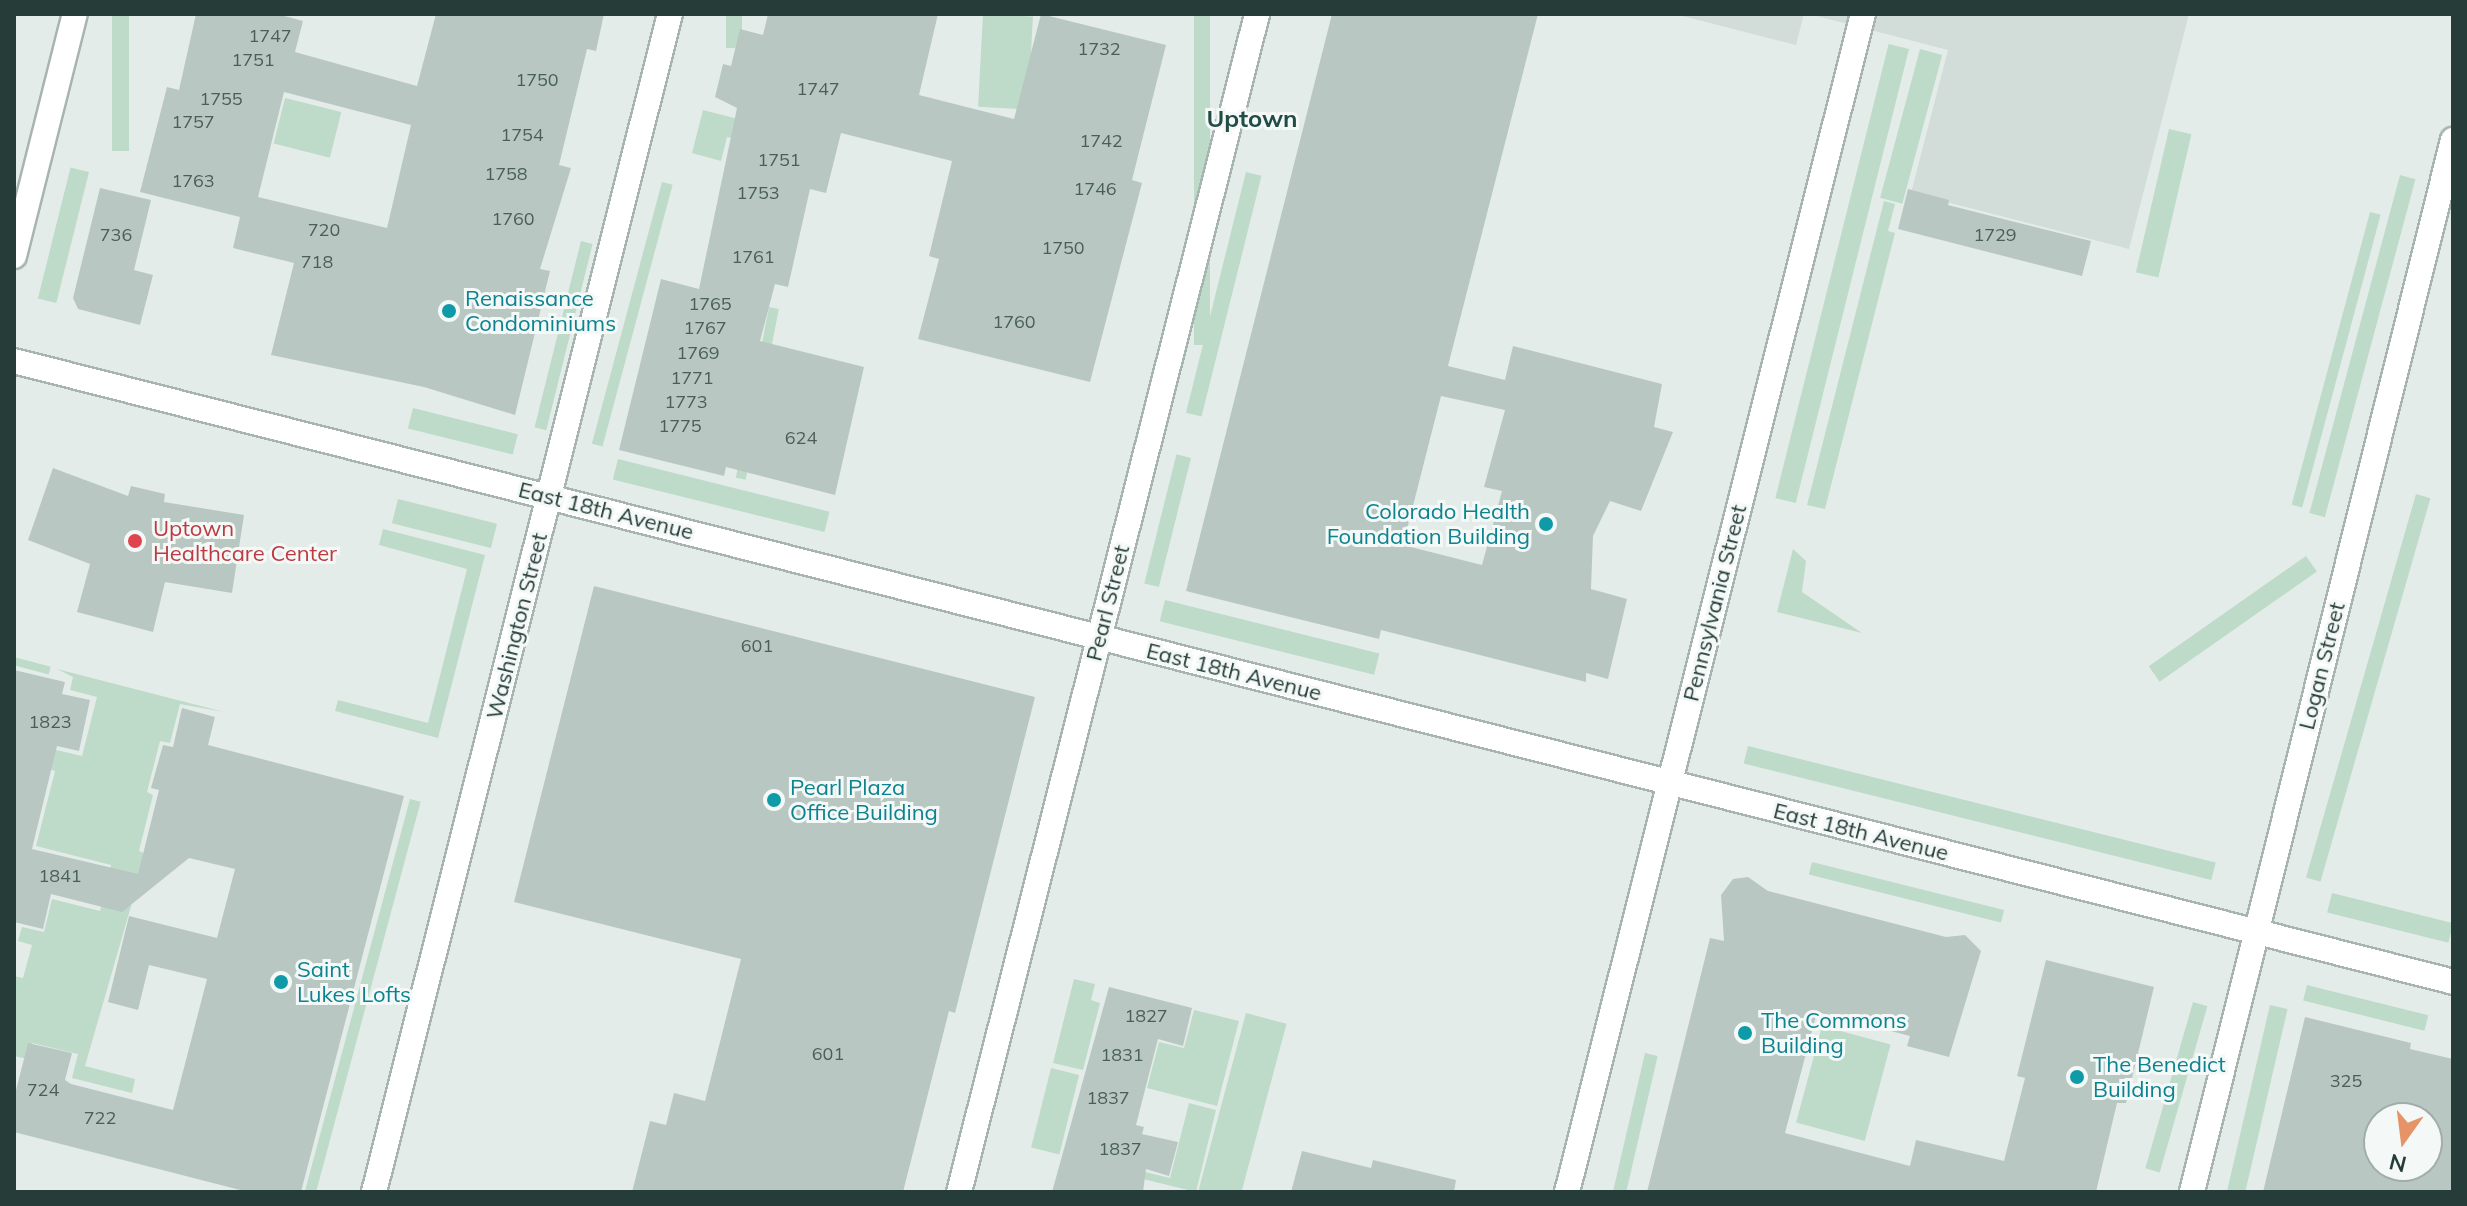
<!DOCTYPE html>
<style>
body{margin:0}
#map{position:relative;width:2467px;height:1206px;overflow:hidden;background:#e4ece9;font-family:Mulish,sans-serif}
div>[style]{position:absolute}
.built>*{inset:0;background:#d2dcd8}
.green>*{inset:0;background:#bedbc9;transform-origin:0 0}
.building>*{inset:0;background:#b9c7c2}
.roads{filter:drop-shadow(2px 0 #a7b4b0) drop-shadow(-2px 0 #a7b4b0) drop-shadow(0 2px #a7b4b0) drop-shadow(0 -2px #a7b4b0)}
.street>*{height:24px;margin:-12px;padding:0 12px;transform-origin:12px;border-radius:12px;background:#fff}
.secondary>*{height:24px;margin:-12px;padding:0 12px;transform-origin:12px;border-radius:12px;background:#fff}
.dots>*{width:22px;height:22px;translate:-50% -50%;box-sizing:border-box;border:4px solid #f4f9f7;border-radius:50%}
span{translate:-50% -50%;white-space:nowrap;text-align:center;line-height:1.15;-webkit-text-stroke:6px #f4f9f7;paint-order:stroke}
.number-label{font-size:18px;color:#4a5f5a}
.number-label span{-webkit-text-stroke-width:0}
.culture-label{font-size:22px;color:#0d838f}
.left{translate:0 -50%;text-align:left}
.right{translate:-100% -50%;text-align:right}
.street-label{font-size:22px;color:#253c38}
.health-label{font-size:22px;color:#be3a42}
.neighbourhood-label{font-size:24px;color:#224d47;font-weight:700}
.frame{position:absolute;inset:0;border:16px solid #253c38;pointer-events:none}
.north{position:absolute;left:2363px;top:1102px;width:80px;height:80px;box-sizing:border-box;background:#f4f9f7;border:2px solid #a1adab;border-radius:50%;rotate:194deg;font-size:22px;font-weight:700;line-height:32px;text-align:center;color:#253c38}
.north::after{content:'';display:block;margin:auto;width:28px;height:36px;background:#e69467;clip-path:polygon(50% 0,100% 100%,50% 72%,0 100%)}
</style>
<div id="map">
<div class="built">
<i style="clip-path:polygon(1675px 14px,1804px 14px,1796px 45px)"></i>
<i style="clip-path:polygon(1809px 14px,2189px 14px,2129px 249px,1911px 193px,1948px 50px)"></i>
</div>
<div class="green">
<i style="left:112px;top:14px;width:17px;height:137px"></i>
<i style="left:726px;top:14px;width:16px;height:34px"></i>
<i style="left:983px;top:14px;width:50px;height:93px;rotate:3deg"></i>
<i style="left:1194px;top:14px;width:16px;height:331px"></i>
<i style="left:1909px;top:49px;width:468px;height:21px;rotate:104deg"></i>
<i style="left:1920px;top:49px;width:23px;height:154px;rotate:15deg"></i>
<i style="left:285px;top:98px;width:58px;height:47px;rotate:14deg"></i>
<i style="clip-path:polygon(703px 110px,742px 120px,738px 139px,727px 137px,721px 161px,692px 153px)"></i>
<i style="left:2169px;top:129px;width:23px;height:147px;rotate:13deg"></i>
<i style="left:89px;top:172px;width:135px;height:19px;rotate:104deg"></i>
<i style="left:1246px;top:172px;width:16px;height:248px;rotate:14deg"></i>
<i style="left:2400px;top:175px;width:16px;height:350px;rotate:15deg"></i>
<i style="left:662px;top:182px;width:11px;height:271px;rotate:15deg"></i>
<i style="clip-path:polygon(1884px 201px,1895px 204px,1888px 231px,1895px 233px,1825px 509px,1807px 505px)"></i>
<i style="left:2370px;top:212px;width:11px;height:303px;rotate:15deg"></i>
<i style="left:581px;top:241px;width:12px;height:192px;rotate:14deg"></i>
<i style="left:769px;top:307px;width:10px;height:174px;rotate:11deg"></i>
<i style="left:413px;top:408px;width:108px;height:21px;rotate:14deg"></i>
<i style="left:1191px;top:458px;width:133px;height:15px;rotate:104deg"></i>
<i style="left:618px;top:459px;width:218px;height:21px;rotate:14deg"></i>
<i style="left:2416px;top:494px;width:15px;height:399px;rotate:16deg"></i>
<i style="left:398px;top:499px;width:102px;height:25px;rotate:14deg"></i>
<i style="clip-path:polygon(383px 529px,485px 555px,438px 738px,335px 711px,338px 700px,428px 723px,467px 569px,379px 545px)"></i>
<i style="clip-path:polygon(1793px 549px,1806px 561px,1802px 592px,1862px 633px,1777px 612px)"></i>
<i style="left:2306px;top:556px;width:19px;height:192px;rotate:55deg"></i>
<i style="left:1165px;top:600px;width:221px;height:22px;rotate:14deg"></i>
<i style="left:14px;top:657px;width:38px;height:8px;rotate:15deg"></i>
<i style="clip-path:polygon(57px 669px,224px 712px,180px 704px,170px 743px,160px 741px,147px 792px,153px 795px,139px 851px,146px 854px,85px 1066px,135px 1079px,132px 1093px,72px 1078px,78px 1054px,32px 1043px,28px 1059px,14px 1056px,14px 976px,23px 978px,32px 945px,18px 941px,22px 927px,44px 932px,52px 899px,100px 911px,111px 865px,36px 846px,55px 771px,47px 768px,52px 749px,82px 756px,97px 697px,70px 690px,73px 677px)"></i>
<i style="left:1748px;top:746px;width:482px;height:18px;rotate:14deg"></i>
<i style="left:410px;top:799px;width:11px;height:405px;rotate:15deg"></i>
<i style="left:1812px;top:862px;width:198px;height:13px;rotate:14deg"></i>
<i style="left:2332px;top:893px;width:125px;height:20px;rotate:14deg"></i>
<i style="clip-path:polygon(1074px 979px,1095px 984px,1091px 1000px,1100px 1003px,1083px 1070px,1053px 1063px)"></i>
<i style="left:2307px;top:985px;width:125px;height:16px;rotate:14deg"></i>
<i style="left:2193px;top:1002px;width:15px;height:173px;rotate:16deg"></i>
<i style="left:2270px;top:1005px;width:18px;height:193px;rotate:13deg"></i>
<i style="clip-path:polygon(1194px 1010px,1239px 1021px,1217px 1106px,1147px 1088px,1159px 1042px,1184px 1048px)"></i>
<i style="left:1246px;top:1013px;width:42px;height:185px;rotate:15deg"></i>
<i style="left:1822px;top:1026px;width:71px;height:100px;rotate:15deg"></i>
<i style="left:1645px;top:1053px;width:13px;height:143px;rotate:13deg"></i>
<i style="left:1051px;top:1068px;width:29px;height:82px;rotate:14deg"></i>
<i style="clip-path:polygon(1189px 1103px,1216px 1110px,1196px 1192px,1139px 1178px,1141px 1171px,1170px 1178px)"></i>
</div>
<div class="building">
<i style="clip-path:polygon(evenodd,196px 14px,277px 14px,303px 21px,295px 52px,417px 86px,436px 14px,604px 14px,596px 51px,587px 49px,559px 165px,571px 168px,540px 269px,550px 271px,515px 415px,424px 387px,271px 355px,294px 263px,233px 248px,240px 217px,140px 192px,167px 87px,179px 90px,196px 14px,284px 92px,411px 125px,387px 228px,258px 197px,284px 92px)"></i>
<i style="clip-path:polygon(768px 14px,938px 14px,919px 95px,1014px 119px,1041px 14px,1166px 45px,1132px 180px,1142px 183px,1090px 382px,918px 339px,939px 259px,929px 256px,952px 161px,841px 133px,826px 193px,810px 189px,788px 287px,775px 284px,760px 341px,864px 367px,835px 495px,726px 467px,724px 476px,619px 450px,661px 279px,699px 289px,737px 108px,715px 97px,723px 64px,731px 66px,740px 29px,763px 35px)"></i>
<i style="clip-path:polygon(evenodd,1332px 14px,1538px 14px,1448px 366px,1505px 380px,1513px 346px,1662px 384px,1654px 427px,1673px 432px,1641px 511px,1610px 501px,1593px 536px,1591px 589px,1627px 599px,1608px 679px,1586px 673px,1586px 682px,1381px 630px,1379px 639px,1186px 591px,1332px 14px,1441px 396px,1505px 410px,1484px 487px,1502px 491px,1482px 565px,1403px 545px,1441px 396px)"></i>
<i style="clip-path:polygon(100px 188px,151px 200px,134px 270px,153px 275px,140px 325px,78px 309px,73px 298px)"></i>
<i style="clip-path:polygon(1908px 189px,1949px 200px,1948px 205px,2091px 241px,2082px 276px,1898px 229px)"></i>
<i style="clip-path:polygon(53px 468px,128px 496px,131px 486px,165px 494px,164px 502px,244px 515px,232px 593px,165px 582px,153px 632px,77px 612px,90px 564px,28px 540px)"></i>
<i style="clip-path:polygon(594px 586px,1035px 697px,955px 1013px,949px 1011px,903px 1192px,632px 1192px,650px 1121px,666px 1125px,674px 1093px,705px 1101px,741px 959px,514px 902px)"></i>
<i style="clip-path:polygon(14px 670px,65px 682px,62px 694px,90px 700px,79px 751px,57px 746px,32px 849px,138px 874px,159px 790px,151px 788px,163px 745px,173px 747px,182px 708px,215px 717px,208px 745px,404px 796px,301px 1192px,248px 1192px,14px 1132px,14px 1098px,28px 1043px,72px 1053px,65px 1080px,71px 1084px,173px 1110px,207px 979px,149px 965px,138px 1010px,108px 1002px,129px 916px,217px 938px,235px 869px,189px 858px,122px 912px,51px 894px,43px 929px,14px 922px)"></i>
<i style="clip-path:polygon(1748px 877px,1768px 891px,1946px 937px,1965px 935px,1981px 951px,1949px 1057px,1907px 1046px,1910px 1036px,1817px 1012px,1785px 1133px,1910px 1166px,1916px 1140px,2004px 1161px,2025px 1078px,2017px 1076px,2046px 960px,2154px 987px,2126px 1103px,2117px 1103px,2096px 1192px,1647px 1192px,1710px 938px,1724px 941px,1721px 895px,1733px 879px)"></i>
<i style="clip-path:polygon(1109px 987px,1192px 1008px,1183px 1046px,1158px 1039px,1136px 1125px,1144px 1127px,1142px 1134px,1178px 1142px,1169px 1176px,1146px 1169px,1143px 1192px,1052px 1192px)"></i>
<i style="clip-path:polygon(evenodd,2305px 1017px,2411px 1043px,2410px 1049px,2453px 1059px,2453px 1192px,2263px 1192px,2305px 1017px,2379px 1118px,2427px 1118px,2427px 1166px,2379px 1166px,2379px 1118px)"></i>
<i style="clip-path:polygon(1302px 1151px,1371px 1168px,1373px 1160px,1456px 1180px,1454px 1192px,1291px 1192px)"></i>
</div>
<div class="roads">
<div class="street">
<i style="left:959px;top:1192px;width:1215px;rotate:-75.8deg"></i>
<i style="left:1567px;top:1192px;width:1215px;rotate:-75.9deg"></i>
</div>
<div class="secondary">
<i style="left:14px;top:256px;width:250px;rotate:-75.9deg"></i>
<i style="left:14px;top:361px;width:2517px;rotate:14.28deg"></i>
<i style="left:374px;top:1192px;width:1215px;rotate:-75.9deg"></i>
<i style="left:2192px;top:1192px;width:1084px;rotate:-76.07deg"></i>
</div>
</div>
<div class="dots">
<i style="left:449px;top:311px;background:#0f9aa8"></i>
<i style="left:1546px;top:524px;background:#0f9aa8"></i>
<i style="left:135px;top:541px;background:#e0444e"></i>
<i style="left:774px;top:800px;background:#0f9aa8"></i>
<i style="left:281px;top:982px;background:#0f9aa8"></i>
<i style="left:1745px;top:1033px;background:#0f9aa8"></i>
<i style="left:2077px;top:1077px;background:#0f9aa8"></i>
</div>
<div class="number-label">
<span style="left:270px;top:36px">1747</span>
<span style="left:1099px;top:49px">1732</span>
<span style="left:253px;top:60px">1751</span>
<span style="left:537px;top:80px">1750</span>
<span style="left:818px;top:89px">1747</span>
<span style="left:221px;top:99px">1755</span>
<span style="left:193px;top:122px">1757</span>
<span style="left:522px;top:135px">1754</span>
<span style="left:1101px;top:141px">1742</span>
<span style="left:779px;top:160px">1751</span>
<span style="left:506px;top:174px">1758</span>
<span style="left:193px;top:181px">1763</span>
<span style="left:1095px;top:189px">1746</span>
<span style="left:758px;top:193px">1753</span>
<span style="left:513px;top:219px">1760</span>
<span style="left:324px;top:230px">720</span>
<span style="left:116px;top:235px">736</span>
<span style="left:1995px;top:235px">1729</span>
<span style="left:1063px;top:248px">1750</span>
<span style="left:753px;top:257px">1761</span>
<span style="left:317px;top:262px">718</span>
<span style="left:710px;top:304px">1765</span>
<span style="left:1014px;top:322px">1760</span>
<span style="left:705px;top:328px">1767</span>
<span style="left:698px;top:353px">1769</span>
<span style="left:692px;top:378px">1771</span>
<span style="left:686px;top:402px">1773</span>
<span style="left:680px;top:426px">1775</span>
<span style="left:801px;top:438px">624</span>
<span style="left:757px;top:646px">601</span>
<span style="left:50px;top:722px">1823</span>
<span style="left:60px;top:876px">1841</span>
<span style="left:1146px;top:1016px">1827</span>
<span style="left:828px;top:1054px">601</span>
<span style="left:1122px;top:1055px">1831</span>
<span style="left:2346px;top:1081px">325</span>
<span style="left:43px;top:1090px">724</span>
<span style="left:1108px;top:1098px">1837</span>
<span style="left:100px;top:1118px">722</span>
<span style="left:1120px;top:1149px">1837</span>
</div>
<div class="culture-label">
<span class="left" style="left:465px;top:311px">Renaissance<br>Condominiums</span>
<span class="right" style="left:1530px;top:524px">Colorado Health<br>Foundation Building</span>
<span class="left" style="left:790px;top:800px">Pearl Plaza<br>Office Building</span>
<span class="left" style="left:297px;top:982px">Saint<br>Lukes Lofts</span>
<span class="left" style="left:1761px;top:1033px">The Commons<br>Building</span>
<span class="left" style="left:2093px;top:1077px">The Benedict<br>Building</span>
</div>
<div class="street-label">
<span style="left:606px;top:511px;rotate:14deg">East 18th Avenue</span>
<span style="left:1108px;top:603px;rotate:-76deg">Pearl Street</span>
<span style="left:1715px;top:603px;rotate:-76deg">Pennsylvania Street</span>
<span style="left:517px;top:626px;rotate:-76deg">Washington Street</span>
<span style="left:2322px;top:666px;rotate:-76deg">Logan Street</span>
<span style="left:1234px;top:672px;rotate:14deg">East 18th Avenue</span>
<span style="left:1861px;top:832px;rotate:14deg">East 18th Avenue</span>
</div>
<div class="health-label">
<span class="left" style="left:153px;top:541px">Uptown<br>Healthcare Center</span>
</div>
<div class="neighbourhood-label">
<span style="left:1252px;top:119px">Uptown</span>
</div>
<div class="frame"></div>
<div class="north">N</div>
</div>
